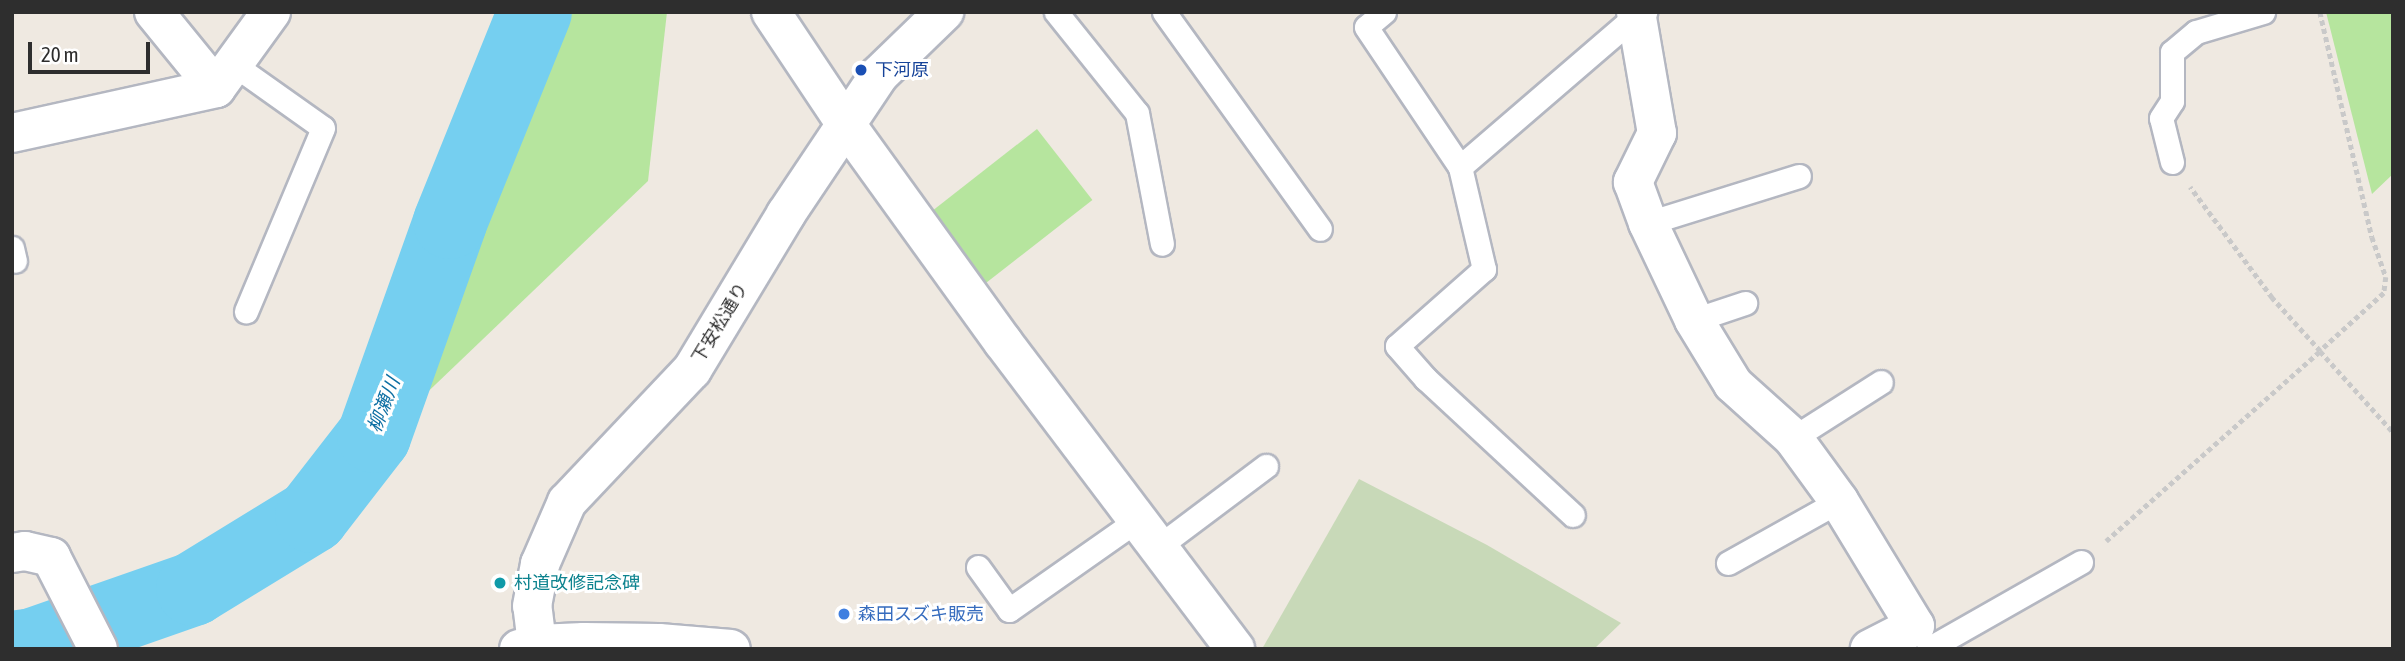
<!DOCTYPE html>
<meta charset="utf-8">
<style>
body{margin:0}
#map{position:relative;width:2405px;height:661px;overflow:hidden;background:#efe9e1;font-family:"Asap Condensed","Noto Sans JP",sans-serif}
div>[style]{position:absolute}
.green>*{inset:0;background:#b6e59e;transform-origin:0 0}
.cemetery>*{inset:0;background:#c8d9b8}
.river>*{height:74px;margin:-37px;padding:0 37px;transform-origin:37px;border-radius:37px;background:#75cff0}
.path>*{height:4.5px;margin-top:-2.25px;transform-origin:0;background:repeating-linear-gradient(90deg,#c9c9c9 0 5px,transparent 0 8.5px)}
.roads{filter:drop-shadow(2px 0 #b4b7c1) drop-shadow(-2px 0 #b4b7c1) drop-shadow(0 2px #b4b7c1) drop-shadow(0 -2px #b4b7c1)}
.lane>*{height:23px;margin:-11.5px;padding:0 11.5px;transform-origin:11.5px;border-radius:11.5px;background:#fff}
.street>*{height:38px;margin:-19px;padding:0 19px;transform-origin:19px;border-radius:19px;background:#fff}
.secondary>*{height:38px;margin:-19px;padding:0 19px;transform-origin:19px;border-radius:19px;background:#fff}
.dots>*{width:19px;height:19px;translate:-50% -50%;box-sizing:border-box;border:4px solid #fff;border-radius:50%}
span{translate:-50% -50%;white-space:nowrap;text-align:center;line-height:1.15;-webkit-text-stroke:6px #fff;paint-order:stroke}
.transit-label{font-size:18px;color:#164399}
.left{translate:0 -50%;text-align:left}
.street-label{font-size:18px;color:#2e2e2e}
.culture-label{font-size:18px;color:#0d838f}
.shop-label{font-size:18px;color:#366cbe}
.water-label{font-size:19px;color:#0d6fa3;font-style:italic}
.frame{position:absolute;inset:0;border:14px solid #2e2e2e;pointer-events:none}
.scale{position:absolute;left:28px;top:42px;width:122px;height:32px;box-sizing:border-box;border:4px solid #2e2e2e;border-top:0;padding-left:9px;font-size:21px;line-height:24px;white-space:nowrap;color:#2e2e2e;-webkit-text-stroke:5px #fff;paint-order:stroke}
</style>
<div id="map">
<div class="green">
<i style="clip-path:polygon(560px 12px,667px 12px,648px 181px,413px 406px)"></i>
<i style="clip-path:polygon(2326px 12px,2393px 12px,2393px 174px,2372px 194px)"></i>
<i style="left:1037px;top:129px;width:90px;height:140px;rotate:52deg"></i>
</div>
<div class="cemetery">
<i style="clip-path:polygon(1359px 479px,1487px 545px,1621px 623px,1594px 649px,1262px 649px)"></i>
</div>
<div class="river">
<i style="left:12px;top:648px;width:21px;rotate:-8deg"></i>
<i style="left:33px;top:645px;width:170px;rotate:-19.3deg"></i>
<i style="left:193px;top:589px;width:140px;rotate:-31.5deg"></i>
<i style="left:312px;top:516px;width:101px;rotate:-52.2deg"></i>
<i style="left:374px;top:436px;width:227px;rotate:-70.4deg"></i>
<i style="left:450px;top:222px;width:227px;rotate:-68deg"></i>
</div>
<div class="path">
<i style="left:2320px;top:12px;width:231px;rotate:77deg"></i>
<i style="left:2372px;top:237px;width:42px;rotate:70.7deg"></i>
<i style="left:2386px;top:277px;width:16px;rotate:97deg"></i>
<i style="left:2384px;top:293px;width:86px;rotate:137.8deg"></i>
<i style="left:2320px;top:351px;width:109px;rotate:48deg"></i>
<i style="left:2106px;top:541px;width:286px;rotate:-41.6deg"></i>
<i style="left:2320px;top:351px;width:72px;rotate:-132.2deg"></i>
<i style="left:2272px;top:298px;width:138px;rotate:-126.5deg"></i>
</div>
<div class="roads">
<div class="lane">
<i style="left:1056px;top:12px;width:129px;rotate:51.3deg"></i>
<i style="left:1137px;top:113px;width:133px;rotate:79.2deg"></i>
<i style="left:1164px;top:12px;width:267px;rotate:54.3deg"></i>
<i style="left:1384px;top:12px;width:23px;rotate:140deg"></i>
<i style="left:1366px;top:27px;width:169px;rotate:56.1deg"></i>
<i style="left:1460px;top:167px;width:105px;rotate:76.8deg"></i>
<i style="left:1484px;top:269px;width:116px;rotate:138.5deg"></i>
<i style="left:1397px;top:346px;width:44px;rotate:48.7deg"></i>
<i style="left:1426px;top:379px;width:200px;rotate:42.8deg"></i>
<i style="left:233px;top:64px;width:110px;rotate:35.4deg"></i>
<i style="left:323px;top:128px;width:199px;rotate:112.8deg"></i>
<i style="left:2172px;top:162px;width:45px;rotate:-104deg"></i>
<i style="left:2161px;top:118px;width:20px;rotate:-57deg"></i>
<i style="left:2172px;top:101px;width:49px;rotate:-90deg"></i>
<i style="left:2172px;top:52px;width:31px;rotate:-40deg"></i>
<i style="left:2196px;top:32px;width:70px;rotate:-16.6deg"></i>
<i style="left:1460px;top:167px;width:233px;rotate:-40.7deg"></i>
<i style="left:1637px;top:15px;width:9px;rotate:-21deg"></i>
<i style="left:1648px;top:223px;width:158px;rotate:-17.3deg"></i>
<i style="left:12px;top:248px;width:13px;rotate:77deg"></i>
<i style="left:1694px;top:320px;width:54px;rotate:-18.4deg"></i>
<i style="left:1793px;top:438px;width:104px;rotate:-32.5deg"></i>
<i style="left:1158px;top:547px;width:135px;rotate:-36.9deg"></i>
<i style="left:1728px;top:563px;width:127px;rotate:-29.2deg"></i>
<i style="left:978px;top:567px;width:53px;rotate:54.2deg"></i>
<i style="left:1009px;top:610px;width:156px;rotate:-35.1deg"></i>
<i style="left:1928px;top:649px;width:176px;rotate:-29.6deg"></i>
</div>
<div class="street">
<i style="left:154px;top:12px;width:98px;rotate:50.8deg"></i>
<i style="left:771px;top:12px;width:133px;rotate:56.3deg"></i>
<i style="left:845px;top:123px;width:270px;rotate:54.2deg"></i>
<i style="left:1003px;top:342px;width:385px;rotate:52.9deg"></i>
<i style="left:1636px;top:12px;width:123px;rotate:80.2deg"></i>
<i style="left:1657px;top:133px;width:55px;rotate:116.1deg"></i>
<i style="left:1633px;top:182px;width:44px;rotate:69.9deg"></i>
<i style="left:1648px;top:223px;width:107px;rotate:64.6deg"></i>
<i style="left:1694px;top:320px;width:75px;rotate:58.6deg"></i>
<i style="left:1733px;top:384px;width:81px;rotate:42deg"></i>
<i style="left:1793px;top:438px;width:78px;rotate:53.9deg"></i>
<i style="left:1839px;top:501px;width:146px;rotate:58.7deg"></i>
<i style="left:1915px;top:626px;width:51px;rotate:152.9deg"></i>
<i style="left:12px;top:133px;width:209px;rotate:-12.4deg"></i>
<i style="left:216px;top:88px;width:94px;rotate:-54.1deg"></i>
<i style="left:12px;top:553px;width:13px;rotate:-9deg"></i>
<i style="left:25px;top:551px;width:27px;rotate:13deg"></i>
<i style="left:51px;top:557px;width:103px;rotate:62.9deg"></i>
</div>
<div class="secondary">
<i style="left:537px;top:644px;width:38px;rotate:-97deg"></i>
<i style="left:532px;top:606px;width:43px;rotate:-79.2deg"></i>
<i style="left:540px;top:564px;width:68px;rotate:-66.5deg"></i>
<i style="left:567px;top:502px;width:182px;rotate:-46.6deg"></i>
<i style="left:692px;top:370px;width:182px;rotate:-58.9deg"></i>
<i style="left:786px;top:214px;width:167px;rotate:-56.2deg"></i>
<i style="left:879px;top:75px;width:91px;rotate:-44.1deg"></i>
<i style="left:519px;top:649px;width:19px;rotate:-16deg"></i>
<i style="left:537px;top:644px;width:47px;rotate:-2.4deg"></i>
<i style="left:584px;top:642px;width:75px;rotate:0.8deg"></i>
<i style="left:659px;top:643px;width:72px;rotate:4.8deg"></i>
</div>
</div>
<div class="dots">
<i style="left:861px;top:70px;background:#1a4fb4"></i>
<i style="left:500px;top:583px;background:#0f9aa8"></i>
<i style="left:844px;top:614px;background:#3f7fe0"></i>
</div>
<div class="transit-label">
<span class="left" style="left:875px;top:70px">下河原</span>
</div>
<div class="street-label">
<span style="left:720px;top:323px;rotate:-59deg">下安松通り</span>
</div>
<div class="culture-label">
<span class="left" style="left:514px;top:583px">村道改修記念碑</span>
</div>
<div class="shop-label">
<span class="left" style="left:858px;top:614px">森田スズキ販売</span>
</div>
<div class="water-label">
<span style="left:384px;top:405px;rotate:-69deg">柳瀬川</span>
</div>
<div class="frame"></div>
<div class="scale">20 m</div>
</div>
